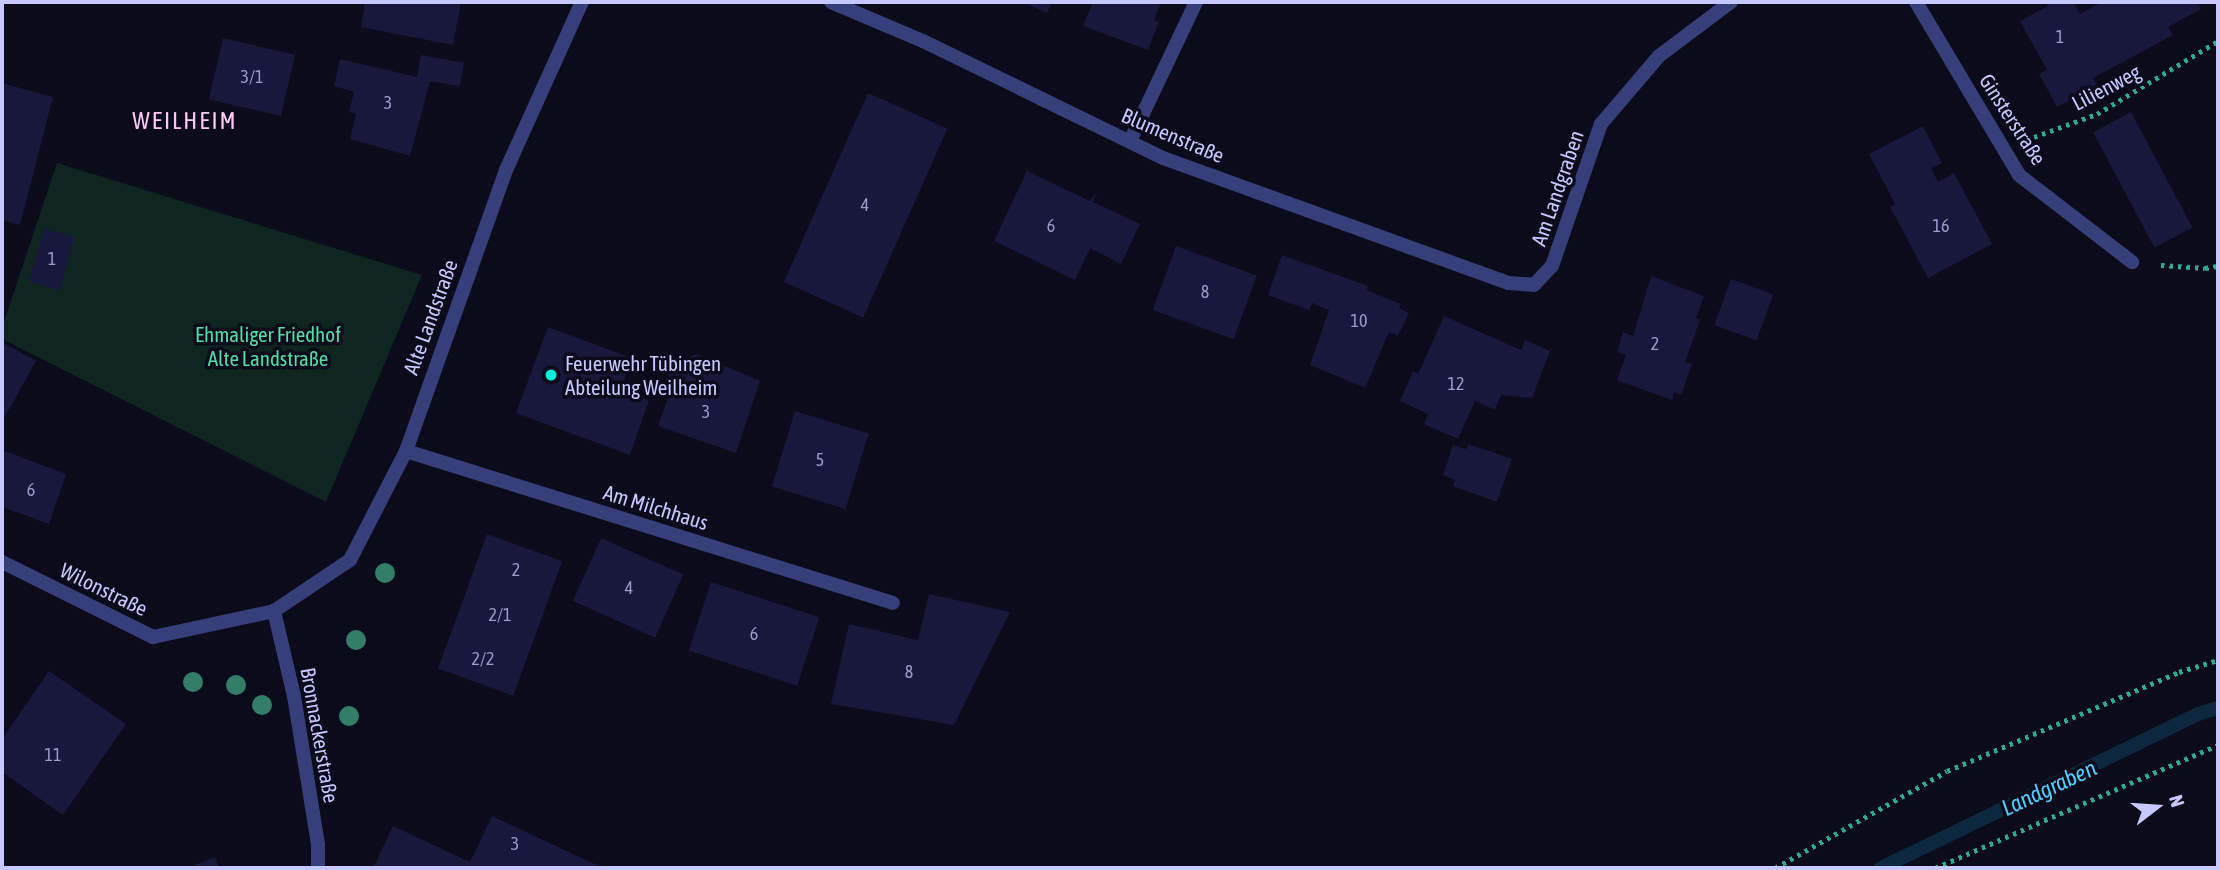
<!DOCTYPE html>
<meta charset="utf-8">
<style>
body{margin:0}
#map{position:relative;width:2220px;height:870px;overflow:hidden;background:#0b0b1b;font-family:"Asap Condensed",sans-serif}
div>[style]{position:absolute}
.green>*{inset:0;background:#0e2520}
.stream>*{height:14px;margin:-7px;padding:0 7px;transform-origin:7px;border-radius:7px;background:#0b283f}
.building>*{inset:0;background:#18173c;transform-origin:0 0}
.path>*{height:4.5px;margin-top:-2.25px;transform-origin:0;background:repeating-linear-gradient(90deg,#2dab8f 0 3.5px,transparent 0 8.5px)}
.service>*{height:14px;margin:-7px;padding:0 7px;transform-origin:7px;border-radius:7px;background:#363f7a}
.minor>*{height:14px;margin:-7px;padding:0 7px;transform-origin:7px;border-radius:7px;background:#363f7a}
.trees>*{width:20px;height:20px;margin:-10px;border-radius:50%;background:#337e66}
.dots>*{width:19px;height:19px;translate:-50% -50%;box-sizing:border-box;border:4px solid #0b0b1b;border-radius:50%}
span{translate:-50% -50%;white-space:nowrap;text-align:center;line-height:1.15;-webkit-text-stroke:7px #0b0b1b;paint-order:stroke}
.number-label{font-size:18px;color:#9a9cce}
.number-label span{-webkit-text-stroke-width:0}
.street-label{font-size:21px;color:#c6c9ff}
.park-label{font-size:21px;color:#53dda4}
.poi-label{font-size:21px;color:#c6c9ff}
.left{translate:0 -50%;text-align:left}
.water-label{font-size:23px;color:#54ccfe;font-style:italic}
.quarter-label{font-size:24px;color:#ffc8f4;letter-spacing:2px}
.frame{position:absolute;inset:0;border:4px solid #c6c9ff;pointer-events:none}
.north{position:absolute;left:2122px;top:772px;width:70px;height:70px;-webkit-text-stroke:5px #0b0b1b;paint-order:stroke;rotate:73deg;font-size:19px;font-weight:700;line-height:28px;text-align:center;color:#c6c9ff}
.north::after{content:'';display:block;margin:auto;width:24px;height:32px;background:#c6c9ff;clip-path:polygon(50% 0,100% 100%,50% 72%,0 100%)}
</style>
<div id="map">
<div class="green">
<i style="clip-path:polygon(57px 163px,422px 275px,326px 502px,2px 339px,2px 328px)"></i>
</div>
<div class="stream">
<i style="left:1881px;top:868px;width:352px;rotate:-25.9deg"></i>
<i style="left:2198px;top:714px;width:21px;rotate:-17deg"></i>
</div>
<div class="building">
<i style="clip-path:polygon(365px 2px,461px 2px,453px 45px,361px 27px)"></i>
<i style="clip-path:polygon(1023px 2px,1052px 2px,1047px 13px)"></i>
<i style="clip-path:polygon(1093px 2px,1161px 2px,1154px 20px,1159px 22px,1148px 50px,1083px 26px)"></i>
<i style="clip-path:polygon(2046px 2px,2073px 2px,2080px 14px,2102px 2px,2197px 2px,2201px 9px,2168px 27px,2173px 35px,2093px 78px,2097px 85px,2057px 107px,2039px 74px,2047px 70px,2020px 21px,2048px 6px)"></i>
<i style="left:223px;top:38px;width:74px;height:63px;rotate:13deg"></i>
<i style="clip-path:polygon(421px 55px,464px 63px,460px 86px,430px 81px,410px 156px,350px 139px,356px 114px,349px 112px,354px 92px,334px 86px,340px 59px,417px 77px)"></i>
<i style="clip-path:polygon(2px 83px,53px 97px,20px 225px,2px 220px)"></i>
<i style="left:868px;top:93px;width:87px;height:207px;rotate:24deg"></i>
<i style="left:2131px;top:112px;width:131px;height:43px;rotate:62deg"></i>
<i style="clip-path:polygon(1923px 126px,1942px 163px,1931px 168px,1938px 182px,1954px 173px,1992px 244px,1928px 278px,1890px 207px,1895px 204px,1869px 154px)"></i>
<i style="clip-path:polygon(1027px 171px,1090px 201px,1097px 191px,1093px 202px,1140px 224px,1121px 264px,1090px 248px,1075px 280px,994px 241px)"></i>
<i style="left:44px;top:228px;width:32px;height:56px;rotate:16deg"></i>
<i style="left:1176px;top:246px;width:86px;height:68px;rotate:20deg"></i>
<i style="clip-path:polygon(1282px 255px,1368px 286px,1366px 290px,1401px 304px,1399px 308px,1409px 313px,1398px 336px,1389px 332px,1365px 388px,1310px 365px,1329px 310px,1312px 303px,1309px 310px,1268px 295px)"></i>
<i style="clip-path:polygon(1651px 276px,1704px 296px,1696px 318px,1700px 320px,1685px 362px,1692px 364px,1681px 395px,1674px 392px,1672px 400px,1617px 380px,1626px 355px,1617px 352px,1623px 332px,1633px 336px)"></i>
<i style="left:1731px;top:279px;width:45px;height:49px;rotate:20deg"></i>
<i style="clip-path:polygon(1444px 316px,1521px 350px,1525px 340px,1550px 351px,1532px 398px,1501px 395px,1495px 410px,1475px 401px,1458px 439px,1424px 424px,1428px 414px,1400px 401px,1413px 371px,1418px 374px)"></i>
<i style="clip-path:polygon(548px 327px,632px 358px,621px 390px,649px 400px,630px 455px,516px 413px)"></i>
<i style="clip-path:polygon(2px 342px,36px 361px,2px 422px)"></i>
<i style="clip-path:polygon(697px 354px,760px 381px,736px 453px,658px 426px,668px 398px,664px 388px,673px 363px)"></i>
<i style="left:795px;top:411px;width:77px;height:79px;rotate:17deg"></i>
<i style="clip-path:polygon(1468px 444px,1512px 459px,1497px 502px,1453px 486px,1455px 480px,1443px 475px,1453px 445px,1466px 449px)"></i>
<i style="clip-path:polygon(5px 451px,66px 474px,49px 524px,2px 507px,2px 460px)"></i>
<i style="left:487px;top:534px;width:80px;height:143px;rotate:20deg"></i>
<i style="left:601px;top:538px;width:90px;height:69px;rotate:24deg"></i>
<i style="left:711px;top:582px;width:114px;height:72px;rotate:18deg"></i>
<i style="clip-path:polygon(929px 594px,1010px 612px,954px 725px,831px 704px,849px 624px,918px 640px)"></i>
<i style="clip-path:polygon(49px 671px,126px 724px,63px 815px,2px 772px,2px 739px)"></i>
<i style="clip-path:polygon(492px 816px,603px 868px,373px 868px,393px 826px,470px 862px)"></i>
<i style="clip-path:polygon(215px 857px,219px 868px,187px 868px)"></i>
</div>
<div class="path">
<i style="left:2034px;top:137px;width:67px;rotate:-20.1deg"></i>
<i style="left:2097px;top:114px;width:141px;rotate:-31.1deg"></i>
<i style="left:2161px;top:265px;width:44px;rotate:3.9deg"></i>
<i style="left:2205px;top:268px;width:13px;rotate:-9deg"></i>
<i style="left:1775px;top:868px;width:197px;rotate:-29.4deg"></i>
<i style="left:1947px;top:771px;width:252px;rotate:-23.1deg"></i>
<i style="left:2179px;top:672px;width:41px;rotate:-17.1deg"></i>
<i style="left:1935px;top:868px;width:309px;rotate:-23.5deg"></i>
</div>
<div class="service">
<i style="left:1130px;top:141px;width:154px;rotate:-64.6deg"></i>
</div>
<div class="minor">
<i style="left:831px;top:2px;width:100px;rotate:23deg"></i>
<i style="left:923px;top:41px;width:267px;rotate:26deg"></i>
<i style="left:1163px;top:158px;width:367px;rotate:19.9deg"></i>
<i style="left:1508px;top:283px;width:26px;rotate:4deg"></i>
<i style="left:1534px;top:285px;width:26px;rotate:-47deg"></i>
<i style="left:1552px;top:266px;width:150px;rotate:-71deg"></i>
<i style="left:1601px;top:124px;width:89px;rotate:-49.5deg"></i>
<i style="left:1659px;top:56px;width:90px;rotate:-36.9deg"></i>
<i style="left:1916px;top:2px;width:201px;rotate:59.2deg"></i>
<i style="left:2019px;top:175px;width:143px;rotate:37.6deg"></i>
<i style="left:406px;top:451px;width:510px;rotate:17.33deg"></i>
<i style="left:2px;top:562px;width:169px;rotate:26.4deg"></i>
<i style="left:153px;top:637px;width:124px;rotate:-12.1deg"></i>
<i style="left:274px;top:611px;width:92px;rotate:-33.9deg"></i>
<i style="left:350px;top:560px;width:123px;rotate:-62.8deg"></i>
<i style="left:406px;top:451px;width:298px;rotate:-70.4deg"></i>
<i style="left:506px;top:170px;width:184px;rotate:-65.7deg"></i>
<i style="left:274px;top:611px;width:87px;rotate:76.8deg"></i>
<i style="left:294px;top:696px;width:150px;rotate:80.8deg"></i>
<i style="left:318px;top:844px;width:24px;rotate:90deg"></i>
</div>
<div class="trees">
<i style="left:385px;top:573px"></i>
<i style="left:356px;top:640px"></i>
<i style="left:193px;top:682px"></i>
<i style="left:236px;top:685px"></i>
<i style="left:262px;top:705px"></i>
<i style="left:349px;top:716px"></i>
</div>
<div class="dots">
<i style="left:551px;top:375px;background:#01efdf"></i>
</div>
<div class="number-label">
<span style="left:2060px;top:37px">1</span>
<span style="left:252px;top:77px">3/1</span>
<span style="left:388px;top:103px">3</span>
<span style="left:865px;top:205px">4</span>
<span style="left:1051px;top:226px">6</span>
<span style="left:1941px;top:226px">16</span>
<span style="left:52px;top:259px">1</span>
<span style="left:1205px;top:292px">8</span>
<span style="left:1359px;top:321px">10</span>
<span style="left:1655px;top:344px">2</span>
<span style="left:1456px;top:384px">12</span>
<span style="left:706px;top:412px">3</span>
<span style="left:820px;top:460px">5</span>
<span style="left:31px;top:490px">6</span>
<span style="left:516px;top:570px">2</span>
<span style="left:629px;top:588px">4</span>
<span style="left:500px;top:615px">2/1</span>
<span style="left:754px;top:634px">6</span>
<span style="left:483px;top:659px">2/2</span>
<span style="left:909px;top:672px">8</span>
<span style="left:53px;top:755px">11</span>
<span style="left:515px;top:844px">3</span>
</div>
<div class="street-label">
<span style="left:2106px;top:87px;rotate:-28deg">Lilienweg</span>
<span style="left:2013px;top:119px;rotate:57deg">Ginsterstraße</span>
<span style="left:1173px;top:135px;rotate:23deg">Blumenstraße</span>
<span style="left:1557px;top:188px;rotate:-71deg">Am Landgraben</span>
<span style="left:430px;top:317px;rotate:-70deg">Alte Landstraße</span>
<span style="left:656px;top:507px;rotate:17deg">Am Milchhaus</span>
<span style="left:104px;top:589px;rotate:26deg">Wilonstraße</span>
<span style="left:320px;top:735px;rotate:80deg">Bronnackerstraße</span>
</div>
<div class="park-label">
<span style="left:268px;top:346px">Ehmaliger Friedhof<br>Alte Landstraße</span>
</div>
<div class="poi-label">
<span class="left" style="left:565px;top:375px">Feuerwehr Tübingen<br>Abteilung Weilheim</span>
</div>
<div class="water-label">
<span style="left:2049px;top:788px;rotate:-25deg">Landgraben</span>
</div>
<div class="quarter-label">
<span style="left:185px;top:121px">WEILHEIM</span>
</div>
<div class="frame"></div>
<div class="north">N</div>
</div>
